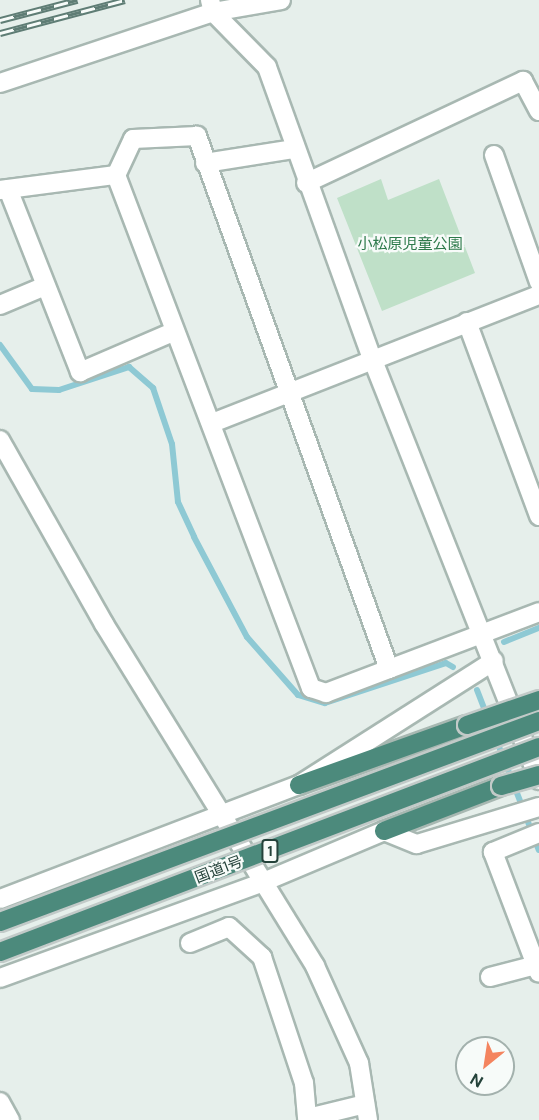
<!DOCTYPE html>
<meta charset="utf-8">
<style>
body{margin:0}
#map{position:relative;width:539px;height:1120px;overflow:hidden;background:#e6efeb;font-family:"DM Sans","Noto Sans JP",sans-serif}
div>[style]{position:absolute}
.green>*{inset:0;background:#bfe0c8}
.stream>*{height:6px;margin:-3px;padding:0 3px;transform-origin:3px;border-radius:3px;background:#8ec9d4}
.roads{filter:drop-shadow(2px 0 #a8b8b2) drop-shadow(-2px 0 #a8b8b2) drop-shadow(0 2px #a8b8b2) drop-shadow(0 -2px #a8b8b2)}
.minor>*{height:18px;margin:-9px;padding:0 9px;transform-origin:9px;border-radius:9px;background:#fff}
.tertiary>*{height:18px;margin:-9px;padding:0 9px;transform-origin:9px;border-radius:9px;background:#fff}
.trunk>*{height:18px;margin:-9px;padding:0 9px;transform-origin:9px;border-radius:9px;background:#4c8a7c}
.rail>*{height:7px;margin-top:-3.5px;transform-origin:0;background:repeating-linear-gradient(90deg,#f7fbf9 0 14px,#5f7d75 0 28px);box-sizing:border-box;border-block:2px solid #5f7d75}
.bridges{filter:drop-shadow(2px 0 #c2cac8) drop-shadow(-2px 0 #c2cac8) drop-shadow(0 2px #c2cac8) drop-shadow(0 -2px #c2cac8)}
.trunk-bridge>*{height:18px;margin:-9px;padding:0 9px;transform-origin:9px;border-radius:9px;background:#4c8a7c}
span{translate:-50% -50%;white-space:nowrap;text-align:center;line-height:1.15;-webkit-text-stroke:4.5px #f7fbf9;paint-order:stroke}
.shield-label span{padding:2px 4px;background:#f7fbf9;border:2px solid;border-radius:4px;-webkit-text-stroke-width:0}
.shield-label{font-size:14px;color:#24423a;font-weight:700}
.park-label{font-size:15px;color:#2d7a4b}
.street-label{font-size:15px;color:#24423a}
.north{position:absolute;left:455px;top:1036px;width:60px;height:60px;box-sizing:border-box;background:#f7fbf9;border:2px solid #a3b1ad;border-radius:50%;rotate:210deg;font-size:16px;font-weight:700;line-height:24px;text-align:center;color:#24423a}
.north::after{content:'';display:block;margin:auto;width:21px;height:27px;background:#f4845f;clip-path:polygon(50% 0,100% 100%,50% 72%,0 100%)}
</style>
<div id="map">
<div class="green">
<i style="clip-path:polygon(381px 179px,388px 200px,439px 179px,475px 273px,382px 311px,337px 198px)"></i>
</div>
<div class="stream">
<i style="left:0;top:345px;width:54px;rotate:54deg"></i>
<i style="left:32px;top:389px;width:27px;rotate:2deg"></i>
<i style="left:59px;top:390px;width:74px;rotate:-18.2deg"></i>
<i style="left:129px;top:367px;width:32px;rotate:41deg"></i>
<i style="left:153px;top:388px;width:59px;rotate:71.3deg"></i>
<i style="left:172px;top:444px;width:58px;rotate:84.1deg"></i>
<i style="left:178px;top:502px;width:38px;rotate:65deg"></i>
<i style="left:194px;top:537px;width:113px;rotate:62.1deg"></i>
<i style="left:247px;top:637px;width:77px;rotate:48.7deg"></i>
<i style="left:298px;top:695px;width:28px;rotate:17deg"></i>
<i style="left:325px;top:703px;width:127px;rotate:-18.3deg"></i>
<i style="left:446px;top:663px;width:8px;rotate:30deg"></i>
<i style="left:504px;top:642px;width:38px;rotate:-22deg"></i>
<i style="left:477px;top:690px;width:119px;rotate:68.8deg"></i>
<i style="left:528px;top:822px;width:30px;rotate:69deg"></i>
</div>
<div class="roads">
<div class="minor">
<i style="left:210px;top:0;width:12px;rotate:76deg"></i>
<i style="left:213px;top:12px;width:69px;rotate:-10deg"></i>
<i style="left:494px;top:155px;width:135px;rotate:70.5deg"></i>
<i style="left:205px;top:163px;width:89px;rotate:-9deg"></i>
<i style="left:306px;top:183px;width:240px;rotate:-25.2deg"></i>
<i style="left:523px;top:81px;width:34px;rotate:62deg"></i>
<i style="left:8px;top:189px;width:197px;rotate:68.5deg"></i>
<i style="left:80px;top:372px;width:101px;rotate:-23.3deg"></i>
<i style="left:0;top:190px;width:117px;rotate:-7.4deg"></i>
<i style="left:0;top:305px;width:49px;rotate:-22.9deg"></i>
<i style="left:467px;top:322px;width:207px;rotate:69.6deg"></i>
<i style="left:212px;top:423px;width:351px;rotate:-21.4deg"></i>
<i style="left:389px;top:669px;width:567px;rotate:-109.81deg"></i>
<i style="left:197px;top:136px;width:64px;rotate:177.3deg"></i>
<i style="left:133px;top:139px;width:40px;rotate:115deg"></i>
<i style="left:116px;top:175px;width:549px;rotate:69.19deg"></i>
<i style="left:311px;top:688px;width:16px;rotate:18deg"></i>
<i style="left:326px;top:693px;width:228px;rotate:-20.8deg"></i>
<i style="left:539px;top:833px;width:50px;rotate:157.6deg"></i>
<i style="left:493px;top:852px;width:129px;rotate:69.2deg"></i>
<i style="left:0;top:899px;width:320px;rotate:-20.9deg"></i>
<i style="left:299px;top:785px;width:231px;rotate:-32.5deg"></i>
<i style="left:190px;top:943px;width:42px;rotate:-22.3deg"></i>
<i style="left:229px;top:927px;width:45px;rotate:42.3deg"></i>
<i style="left:262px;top:957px;width:133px;rotate:71.6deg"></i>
<i style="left:304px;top:1083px;width:37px;rotate:85deg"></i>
<i style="left:490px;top:977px;width:48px;rotate:-14.6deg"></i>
<i style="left:0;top:978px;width:278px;rotate:-20deg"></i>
<i style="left:261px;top:883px;width:134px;rotate:-22.9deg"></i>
<i style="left:384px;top:831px;width:35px;rotate:22deg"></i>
<i style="left:417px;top:844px;width:127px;rotate:-16.9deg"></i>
<i style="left:0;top:1102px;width:21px;rotate:61deg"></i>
<i style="left:308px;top:1118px;width:59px;rotate:-13.8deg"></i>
</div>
<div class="tertiary">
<i style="left:0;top:83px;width:225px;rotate:-18.4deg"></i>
<i style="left:213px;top:12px;width:77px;rotate:45.5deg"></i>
<i style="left:267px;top:67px;width:309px;rotate:70.2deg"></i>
<i style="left:372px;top:358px;width:454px;rotate:68.4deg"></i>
<i style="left:0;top:440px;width:211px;rotate:60.5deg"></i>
<i style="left:104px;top:624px;width:402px;rotate:58.3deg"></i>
<i style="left:315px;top:966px;width:107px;rotate:65.6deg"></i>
<i style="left:359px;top:1063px;width:58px;rotate:81deg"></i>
</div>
<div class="trunk">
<i style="left:299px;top:785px;width:178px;rotate:-19.7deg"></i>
<i style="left:384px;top:831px;width:125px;rotate:-21deg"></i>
</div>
</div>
<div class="rail">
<i style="left:0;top:20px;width:80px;rotate:-14.6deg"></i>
<i style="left:0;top:33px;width:129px;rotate:-14.8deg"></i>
</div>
<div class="bridges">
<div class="trunk-bridge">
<i style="left:467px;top:725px;width:76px;rotate:-19.1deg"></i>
<i style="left:501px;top:786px;width:40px;rotate:-16deg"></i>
<i style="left:0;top:922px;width:575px;rotate:-20.45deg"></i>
<i style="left:0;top:952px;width:577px;rotate:-20.82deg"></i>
</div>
</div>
<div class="shield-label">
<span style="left:270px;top:851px">1</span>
</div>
<div class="park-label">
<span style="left:410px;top:245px">小松原児童公園</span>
</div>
<div class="street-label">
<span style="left:219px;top:870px;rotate:-21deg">国道1号</span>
</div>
<div class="north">N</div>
</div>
